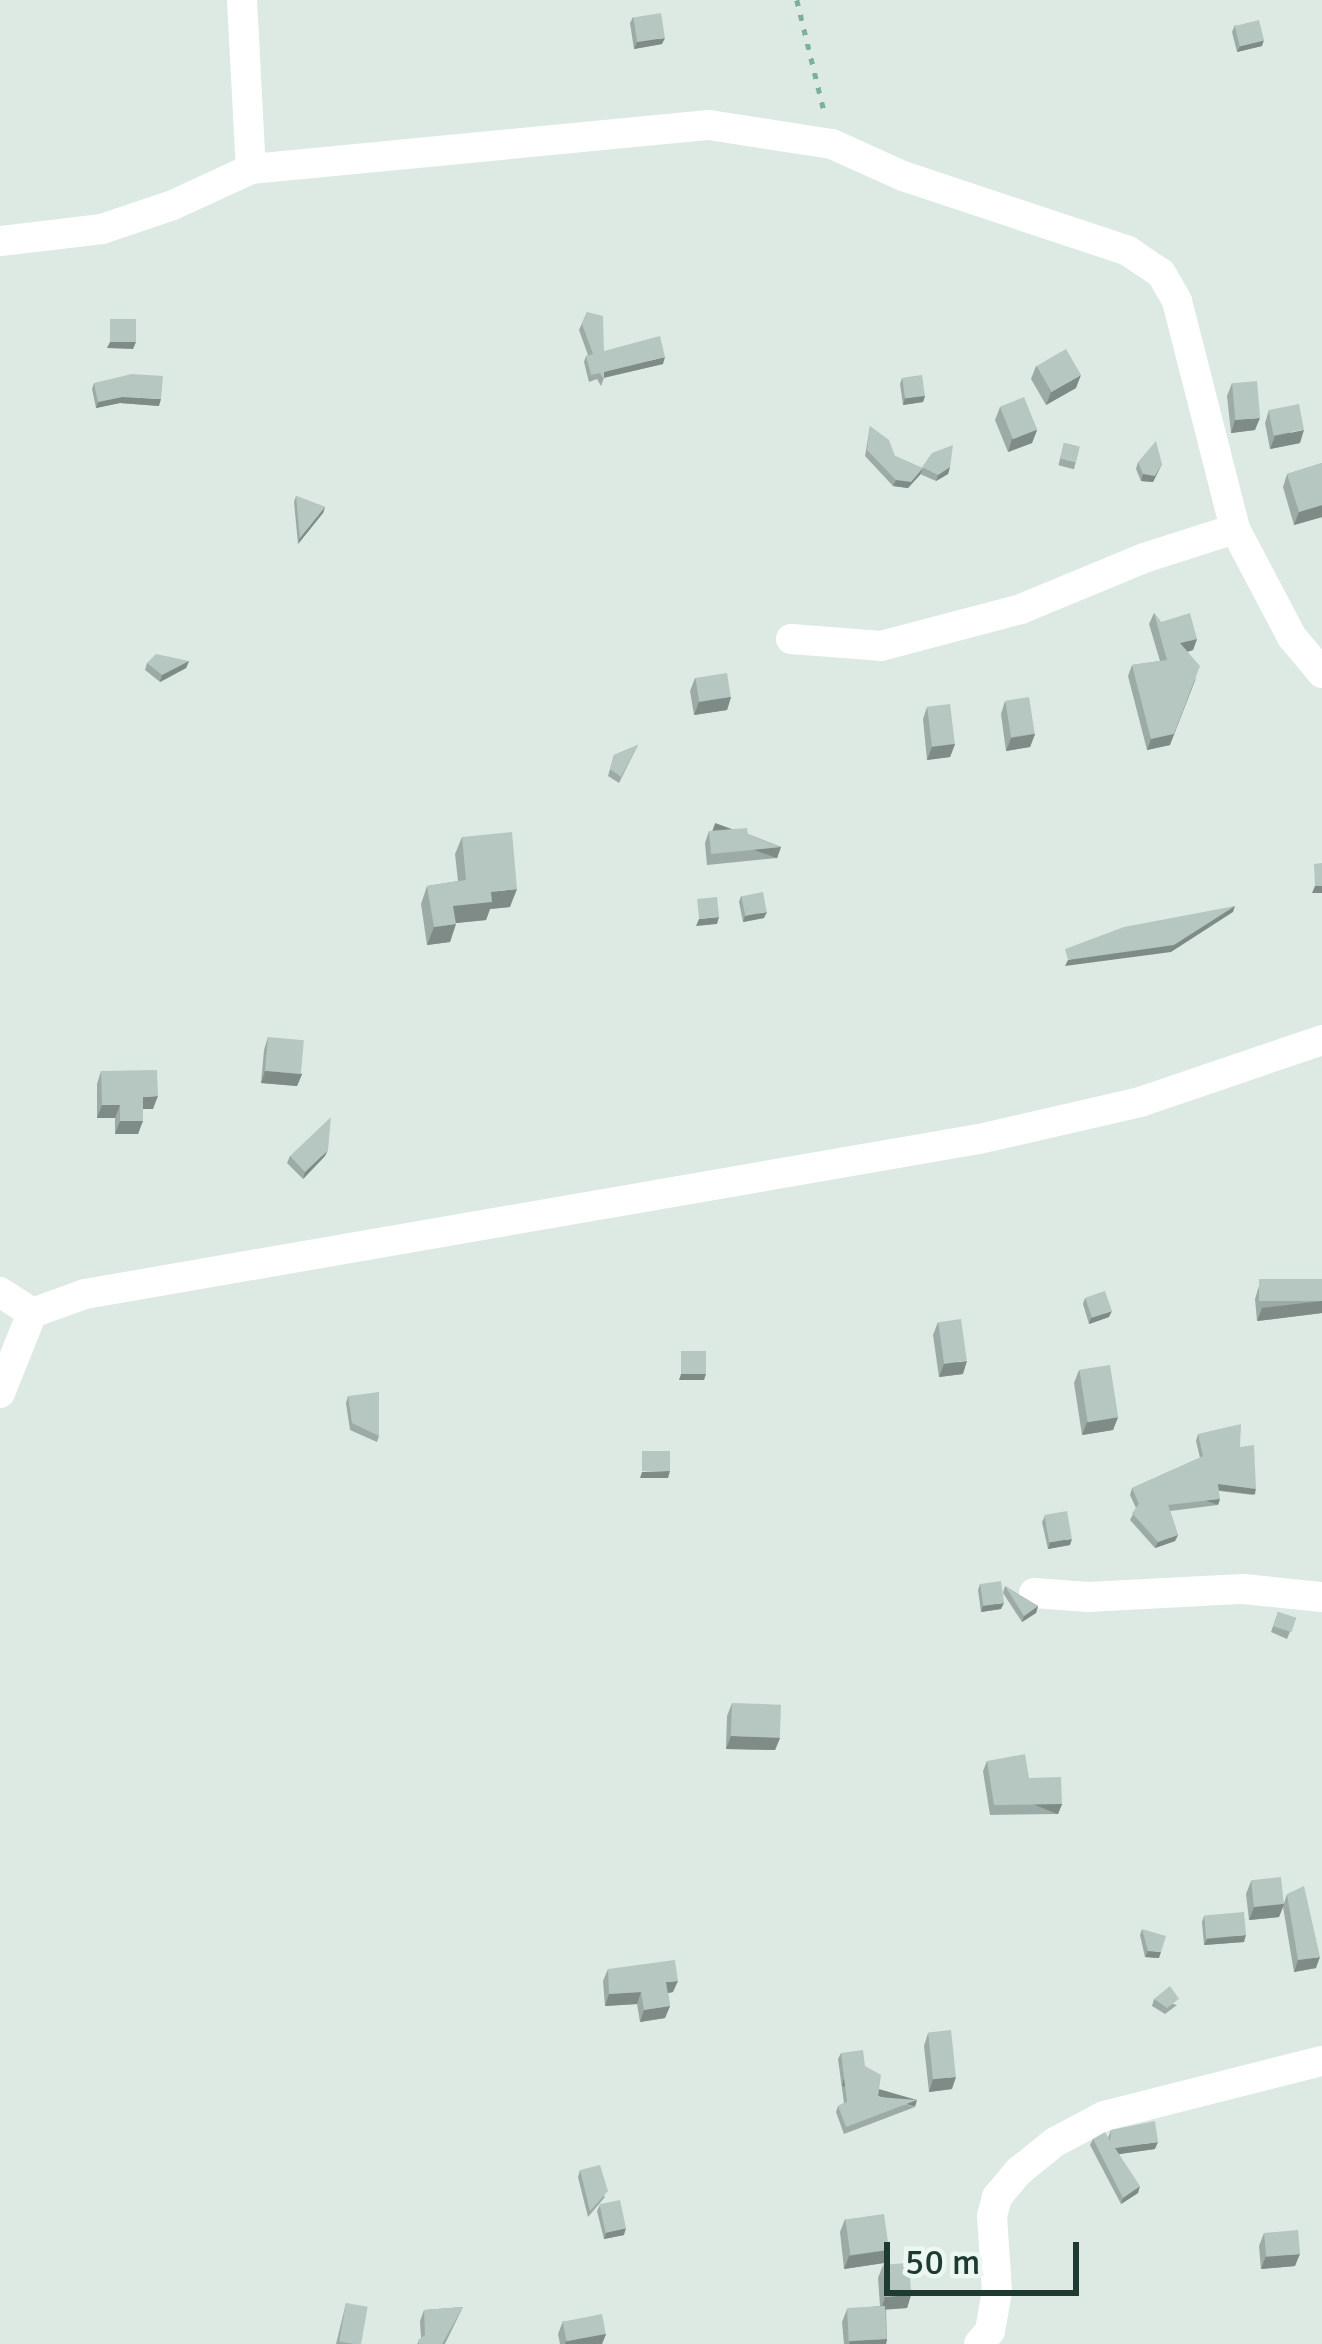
<!DOCTYPE html>
<style>
body{margin:0}
#map{position:relative;width:1322px;height:2344px;overflow:hidden;background:#ddeae4;font-family:Signika,sans-serif}
div>[style]{position:absolute}
.path>*{height:4.5px;margin-top:-2.25px;transform-origin:0;background:repeating-linear-gradient(90deg,#7cafa0 0 6px,transparent 0 15px)}
.minor>*{height:30px;margin:-15px;padding:0 15px;transform-origin:15px;border-radius:15px;background:#fff}
.wall>*{inset:0;background:#9caba5;transform-origin:0 0}
.shaded-wall>*{inset:0;background:#7f8b86;transform-origin:0 0}
.building>*{inset:0;background:#b5c7c0;transform-origin:0 0}
span{translate:-50% -50%;white-space:nowrap;text-align:center;line-height:1.15;-webkit-text-stroke:12px #edf7f2;paint-order:stroke}
.scale{position:absolute;left:884px;top:2242px;width:195px;height:54px;box-sizing:border-box;border:6px solid #1e3a33;border-top:0;padding-left:15px;font-size:36px;line-height:42px;white-space:nowrap;color:#1e3a33;-webkit-text-stroke:9px #edf7f2;paint-order:stroke}
</style>
<div id="map">
<div class="path">
<i style="left:797px;top:0;width:118px;rotate:76.3deg"></i>
</div>
<div class="minor">
<i style="left:242px;top:0;width:169px;rotate:87deg"></i>
<i style="left:0;top:241px;width:103px;rotate:-6.7deg"></i>
<i style="left:102px;top:229px;width:75px;rotate:-18.7deg"></i>
<i style="left:173px;top:205px;width:86px;rotate:-24.8deg"></i>
<i style="left:251px;top:169px;width:460px;rotate:-5.5deg"></i>
<i style="left:709px;top:125px;width:124px;rotate:8.8deg"></i>
<i style="left:832px;top:144px;width:78px;rotate:24.3deg"></i>
<i style="left:903px;top:176px;width:237px;rotate:18.4deg"></i>
<i style="left:1128px;top:251px;width:40px;rotate:34deg"></i>
<i style="left:1161px;top:273px;width:32px;rotate:60deg"></i>
<i style="left:1177px;top:301px;width:235px;rotate:75.7deg"></i>
<i style="left:1235px;top:529px;width:122px;rotate:62.2deg"></i>
<i style="left:1292px;top:637px;width:47px;rotate:50.2deg"></i>
<i style="left:791px;top:639px;width:90px;rotate:4.4deg"></i>
<i style="left:881px;top:646px;width:145px;rotate:-14.8deg"></i>
<i style="left:1021px;top:609px;width:133px;rotate:-22.5deg"></i>
<i style="left:1144px;top:558px;width:96px;rotate:-17.7deg"></i>
<i style="left:0;top:1292px;width:38px;rotate:33deg"></i>
<i style="left:0;top:1393px;width:86px;rotate:-68.2deg"></i>
<i style="left:32px;top:1313px;width:56px;rotate:-19.7deg"></i>
<i style="left:85px;top:1294px;width:907px;rotate:-9.84deg"></i>
<i style="left:979px;top:1139px;width:165px;rotate:-12.9deg"></i>
<i style="left:1140px;top:1102px;width:192px;rotate:-18.8deg"></i>
<i style="left:1034px;top:1593px;width:54px;rotate:4.2deg"></i>
<i style="left:1088px;top:1597px;width:155px;rotate:-3deg"></i>
<i style="left:1243px;top:1589px;width:79px;rotate:5.8deg"></i>
<i style="left:979px;top:2344px;width:17px;rotate:-50deg"></i>
<i style="left:990px;top:2331px;width:41px;rotate:-80.1deg"></i>
<i style="left:997px;top:2291px;width:75px;rotate:-93.8deg"></i>
<i style="left:992px;top:2216px;width:20px;rotate:-75deg"></i>
<i style="left:997px;top:2197px;width:34px;rotate:-50deg"></i>
<i style="left:1019px;top:2171px;width:46px;rotate:-38.9deg"></i>
<i style="left:1055px;top:2142px;width:55px;rotate:-28deg"></i>
<i style="left:1104px;top:2116px;width:225px;rotate:-14.2deg"></i>
</div>
<div class="wall">
<i style="clip-path:polygon(633px 17px,662px 44px,634px 49px,630px 23px)"></i>
<i style="clip-path:polygon(1235px 25px,1262px 46px,1237px 52px,1232px 32px)"></i>
<i style="clip-path:polygon(587px 312px,604px 351px,663px 364px,604px 378px,601px 386px,597px 379px,589px 382px,584px 362px,586px 356px,588px 355px,579px 330px)"></i>
<i style="clip-path:polygon(1036px 366px,1076px 388px,1046px 405px,1031px 379px)"></i>
<i style="clip-path:polygon(902px 378px,925px 396px,923px 402px,903px 405px,900px 384px)"></i>
<i style="clip-path:polygon(94px 383px,159px 406px,120px 403px,96px 408px,92px 389px)"></i>
<i style="clip-path:polygon(1232px 383px,1255px 430px,1231px 433px,1227px 396px)"></i>
<i style="clip-path:polygon(1000px 407px,1037px 430px,1032px 443px,1008px 452px,995px 420px)"></i>
<i style="clip-path:polygon(1269px 410px,1300px 443px,1270px 449px,1265px 423px)"></i>
<i style="clip-path:polygon(870px 426px,895px 456px,922px 468px,950px 467px,948px 474px,936px 481px,920px 474px,908px 488px,893px 486px,865px 456px)"></i>
<i style="left:1064px;top:443px;width:16px;height:23px;rotate:14deg"></i>
<i style="clip-path:polygon(1138px 462px,1159px 470px,1153px 482px,1141px 481px,1136px 469px)"></i>
<i style="clip-path:polygon(1322px 463px,1322px 517px,1294px 525px,1283px 487px,1287px 474px)"></i>
<i style="clip-path:polygon(296px 496px,325px 507px,323px 513px,298px 544px,294px 502px)"></i>
<i style="clip-path:polygon(1154px 613px,1161px 622px,1197px 639px,1193px 650px,1187px 652px,1170px 745px,1147px 750px,1128px 676px,1132px 665px,1160px 661px,1149px 624px)"></i>
<i style="clip-path:polygon(189px 661px,186px 668px,160px 682px,145px 670px,147px 663px)"></i>
<i style="clip-path:polygon(695px 678px,731px 697px,727px 710px,694px 715px,690px 691px)"></i>
<i style="clip-path:polygon(1005px 701px,1035px 734px,1030px 747px,1006px 751px,1001px 714px)"></i>
<i style="clip-path:polygon(927px 707px,955px 744px,950px 757px,927px 760px,923px 719px)"></i>
<i style="clip-path:polygon(638px 745px,619px 783px,608px 776px,614px 755px)"></i>
<i style="clip-path:polygon(709px 831px,748px 834px,781px 847px,777px 858px,707px 865px,705px 843px)"></i>
<i style="clip-path:polygon(462px 837px,510px 907px,490px 909px,486px 920px,456px 923px,450px 942px,427px 945px,421px 904px,427px 886px,458px 881px,455px 854px)"></i>
<i style="clip-path:polygon(741px 896px,764px 918px,743px 922px,739px 902px)"></i>
<i style="clip-path:polygon(268px 1037px,302px 1074px,297px 1086px,261px 1083px,264px 1050px)"></i>
<i style="clip-path:polygon(101px 1071px,153px 1109px,143px 1109px,138px 1134px,115px 1134px,115px 1118px,97px 1118px,97px 1084px)"></i>
<i style="clip-path:polygon(290px 1156px,325px 1156px,303px 1179px,287px 1163px)"></i>
<i style="clip-path:polygon(1322px 1279px,1322px 1313px,1257px 1321px,1255px 1299px,1259px 1286px)"></i>
<i style="clip-path:polygon(1085px 1298px,1109px 1317px,1089px 1324px,1083px 1304px)"></i>
<i style="clip-path:polygon(938px 1322px,963px 1374px,939px 1377px,933px 1335px)"></i>
<i style="clip-path:polygon(1079px 1370px,1118px 1417px,1113px 1430px,1082px 1435px,1074px 1383px)"></i>
<i style="clip-path:polygon(348px 1396px,379px 1436px,377px 1442px,350px 1430px,346px 1403px)"></i>
<i style="clip-path:polygon(1198px 1434px,1240px 1447px,1256px 1489px,1253px 1495px,1219px 1491px,1218px 1505px,1170px 1511px,1178px 1535px,1175px 1541px,1155px 1548px,1130px 1520px,1136px 1508px,1130px 1495px,1132px 1488px,1200px 1458px,1196px 1441px)"></i>
<i style="clip-path:polygon(1045px 1516px,1070px 1545px,1048px 1549px,1042px 1522px)"></i>
<i style="clip-path:polygon(980px 1584px,1001px 1609px,981px 1612px,978px 1590px)"></i>
<i style="clip-path:polygon(1005px 1586px,1038px 1606px,1036px 1613px,1022px 1622px,1003px 1593px)"></i>
<i style="clip-path:polygon(1278px 1612px,1296px 1618px,1287px 1639px,1271px 1632px)"></i>
<i style="clip-path:polygon(732px 1703px,780px 1738px,775px 1750px,726px 1749px,727px 1716px)"></i>
<i style="clip-path:polygon(987px 1761px,1029px 1778px,1062px 1804px,1058px 1814px,990px 1815px,983px 1771px)"></i>
<i style="clip-path:polygon(1251px 1881px,1284px 1903px,1287px 1894px,1316px 1968px,1294px 1972px,1283px 1907px,1279px 1917px,1249px 1920px,1246px 1894px)"></i>
<i style="clip-path:polygon(1204px 1916px,1244px 1942px,1204px 1945px,1202px 1922px)"></i>
<i style="clip-path:polygon(1142px 1929px,1159px 1958px,1145px 1957px,1140px 1935px)"></i>
<i style="clip-path:polygon(608px 1969px,673px 1992px,668px 1993px,670px 2006px,665px 2018px,640px 2022px,637px 2004px,605px 2006px,603px 1981px)"></i>
<i style="clip-path:polygon(1154px 1999px,1177px 2005px,1165px 2014px,1152px 2006px)"></i>
<i style="clip-path:polygon(928px 2033px,952px 2089px,929px 2092px,924px 2046px)"></i>
<i style="clip-path:polygon(841px 2053px,865px 2066px,878px 2097px,915px 2107px,844px 2134px,836px 2112px,838px 2106px,844px 2103px,838px 2059px)"></i>
<i style="clip-path:polygon(1111px 2130px,1155px 2149px,1119px 2154px,1138px 2193px,1121px 2204px,1090px 2145px,1093px 2139px,1108px 2138px)"></i>
<i style="clip-path:polygon(580px 2170px,605px 2197px,588px 2217px,578px 2177px)"></i>
<i style="clip-path:polygon(600px 2205px,624px 2235px,604px 2239px,597px 2211px)"></i>
<i style="clip-path:polygon(845px 2219px,889px 2250px,884px 2263px,844px 2269px,840px 2232px)"></i>
<i style="clip-path:polygon(1264px 2233px,1295px 2266px,1261px 2269px,1259px 2246px)"></i>
<i style="clip-path:polygon(883px 2265px,911px 2295px,907px 2308px,886px 2309px,887px 2339px,886px 2344px,844px 2344px,842px 2322px,847px 2309px,880px 2306px,878px 2278px)"></i>
<i style="clip-path:polygon(346px 2303px,361px 2344px,336px 2344px)"></i>
<i style="clip-path:polygon(463px 2307px,445px 2344px,417px 2344px,421px 2338px,420px 2321px,424px 2310px)"></i>
<i style="clip-path:polygon(563px 2321px,606px 2334px,602px 2344px,560px 2344px,558px 2334px)"></i>
</div>
<div class="shaded-wall">
<i style="clip-path:polygon(665px 38px,662px 44px,634px 49px,637px 42px)"></i>
<i style="clip-path:polygon(1264px 40px,1262px 46px,1237px 52px,1240px 46px)"></i>
<i style="clip-path:polygon(110px 342px,136px 342px,133px 349px,107px 348px)"></i>
<i style="clip-path:polygon(665px 357px,663px 364px,602px 378px,604px 372px)"></i>
<i style="clip-path:polygon(1081px 375px,1076px 388px,1046px 405px,1051px 392px)"></i>
<i style="clip-path:polygon(925px 396px,923px 402px,903px 405px,905px 398px)"></i>
<i style="clip-path:polygon(122px 397px,161px 399px,159px 406px,120px 403px,96px 408px,98px 402px)"></i>
<i style="clip-path:polygon(1260px 418px,1255px 430px,1231px 433px,1235px 420px)"></i>
<i style="clip-path:polygon(1037px 430px,1032px 443px,1008px 452px,1012px 439px)"></i>
<i style="clip-path:polygon(1304px 430px,1300px 443px,1270px 449px,1275px 436px)"></i>
<i style="clip-path:polygon(1162px 464px,1153px 482px,1141px 481px,1143px 474px)"></i>
<i style="clip-path:polygon(950px 467px,948px 474px,936px 481px,938px 475px)"></i>
<i style="clip-path:polygon(923px 468px,920px 475px,908px 488px,893px 486px,896px 480px)"></i>
<i style="clip-path:polygon(1322px 505px,1322px 517px,1294px 525px,1299px 512px)"></i>
<i style="clip-path:polygon(325px 507px,323px 513px,298px 544px,300px 538px)"></i>
<i style="clip-path:polygon(1197px 639px,1193px 650px,1176px 655px,1180px 643px)"></i>
<i style="clip-path:polygon(189px 661px,186px 668px,160px 682px,162px 675px)"></i>
<i style="clip-path:polygon(1196px 678px,1170px 745px,1147px 750px,1151px 739px)"></i>
<i style="clip-path:polygon(731px 697px,727px 710px,694px 715px,699px 702px)"></i>
<i style="clip-path:polygon(1035px 734px,1030px 747px,1006px 751px,1011px 738px)"></i>
<i style="clip-path:polygon(955px 744px,950px 757px,927px 760px,932px 747px)"></i>
<i style="left:781px;top:847px;width:12px;height:70px;rotate:110deg"></i>
<i style="clip-path:polygon(1315px 886px,1322px 886px,1322px 893px,1312px 893px)"></i>
<i style="clip-path:polygon(517px 889px,510px 907px,490px 909px,486px 920px,447px 924px,453px 906px,491px 892px)"></i>
<i style="clip-path:polygon(1235px 906px,1233px 912px,1171px 952px,1065px 966px,1068px 960px)"></i>
<i style="clip-path:polygon(767px 912px,764px 918px,743px 922px,745px 916px)"></i>
<i style="clip-path:polygon(719px 917px,717px 924px,696px 926px,699px 919px)"></i>
<i style="clip-path:polygon(456px 924px,450px 942px,427px 945px,434px 927px)"></i>
<i style="clip-path:polygon(265px 1071px,302px 1074px,297px 1086px,261px 1083px)"></i>
<i style="clip-path:polygon(158px 1096px,153px 1109px,138px 1109px,143px 1097px)"></i>
<i style="clip-path:polygon(102px 1105px,120px 1105px,115px 1118px,97px 1118px)"></i>
<i style="clip-path:polygon(120px 1121px,143px 1121px,138px 1134px,115px 1134px)"></i>
<i style="clip-path:polygon(328px 1150px,325px 1156px,303px 1179px,305px 1172px)"></i>
<i style="clip-path:polygon(1322px 1301px,1322px 1313px,1257px 1321px,1262px 1308px)"></i>
<i style="clip-path:polygon(1112px 1311px,1109px 1317px,1089px 1324px,1091px 1318px)"></i>
<i style="clip-path:polygon(967px 1361px,963px 1374px,939px 1377px,944px 1364px)"></i>
<i style="clip-path:polygon(681px 1374px,706px 1374px,704px 1380px,679px 1380px)"></i>
<i style="clip-path:polygon(1118px 1417px,1113px 1430px,1082px 1435px,1087px 1422px)"></i>
<i style="clip-path:polygon(670px 1471px,668px 1478px,640px 1478px,642px 1472px)"></i>
<i style="left:1218px;top:1484px;width:38px;height:6px;rotate:7deg"></i>
<i style="left:1220px;top:1499px;width:6px;height:52px;rotate:108deg"></i>
<i style="clip-path:polygon(1178px 1535px,1175px 1541px,1155px 1548px,1158px 1542px)"></i>
<i style="clip-path:polygon(1072px 1539px,1070px 1545px,1048px 1549px,1050px 1542px)"></i>
<i style="clip-path:polygon(1004px 1603px,1001px 1609px,981px 1612px,983px 1606px)"></i>
<i style="clip-path:polygon(1038px 1606px,1036px 1613px,1022px 1622px,1024px 1616px)"></i>
<i style="clip-path:polygon(731px 1736px,780px 1738px,775px 1750px,726px 1749px)"></i>
<i style="left:1062px;top:1804px;width:11px;height:68px;rotate:112deg"></i>
<i style="clip-path:polygon(1284px 1904px,1279px 1917px,1249px 1920px,1254px 1907px)"></i>
<i style="clip-path:polygon(1246px 1935px,1244px 1942px,1204px 1945px,1207px 1939px)"></i>
<i style="clip-path:polygon(1148px 1951px,1161px 1952px,1159px 1958px,1145px 1957px)"></i>
<i style="clip-path:polygon(1320px 1957px,1316px 1968px,1294px 1972px,1298px 1960px)"></i>
<i style="clip-path:polygon(678px 1981px,673px 1992px,662px 1994px,666px 1982px)"></i>
<i style="clip-path:polygon(641px 1992px,637px 2004px,605px 2006px,609px 1994px)"></i>
<i style="clip-path:polygon(670px 2006px,665px 2018px,640px 2022px,644px 2010px)"></i>
<i style="clip-path:polygon(956px 2077px,952px 2089px,929px 2092px,933px 2079px)"></i>
<i style="left:917px;top:2100px;width:7px;height:76px;rotate:106deg"></i>
<i style="clip-path:polygon(1158px 2142px,1155px 2149px,1113px 2155px,1115px 2148px)"></i>
<i style="clip-path:polygon(1140px 2186px,1138px 2193px,1121px 2204px,1123px 2198px)"></i>
<i style="clip-path:polygon(626px 2228px,624px 2235px,604px 2239px,606px 2233px)"></i>
<i style="clip-path:polygon(889px 2250px,884px 2263px,844px 2269px,849px 2256px)"></i>
<i style="clip-path:polygon(1300px 2254px,1295px 2266px,1261px 2269px,1266px 2256px)"></i>
<i style="clip-path:polygon(911px 2295px,907px 2308px,881px 2310px,885px 2297px)"></i>
<i style="clip-path:polygon(606px 2334px,602px 2344px,565px 2344px,566px 2341px)"></i>
<i style="clip-path:polygon(887px 2339px,886px 2344px,849px 2344px,850px 2341px)"></i>
</div>
<div class="building">
<i style="left:661px;top:13px;width:25px;height:28px;rotate:81deg"></i>
<i style="left:1259px;top:20px;width:21px;height:25px;rotate:76deg"></i>
<i style="clip-path:polygon(587px 312px,603px 316px,604px 351px,660px 336px,665px 357px,604px 372px,604px 380px,600px 373px,591px 375px,586px 356px,593px 354px,582px 324px)"></i>
<i style="left:110px;top:319px;width:26px;height:23px"></i>
<i style="left:1066px;top:349px;width:30px;height:34px;rotate:60deg"></i>
<i style="clip-path:polygon(132px 374px,163px 376px,161px 399px,122px 397px,98px 402px,94px 383px)"></i>
<i style="left:922px;top:375px;width:21px;height:20px;rotate:82deg"></i>
<i style="left:1257px;top:381px;width:37px;height:25px;rotate:85deg"></i>
<i style="left:1024px;top:397px;width:35px;height:26px;rotate:68deg"></i>
<i style="left:1299px;top:404px;width:26px;height:31px;rotate:79deg"></i>
<i style="clip-path:polygon(870px 426px,889px 440px,895px 456px,923px 468px,911px 482px,896px 480px,867px 450px)"></i>
<i style="clip-path:polygon(1156px 441px,1162px 464px,1155px 476px,1143px 474px,1138px 462px)"></i>
<i style="left:1064px;top:443px;width:16px;height:16px;rotate:14deg"></i>
<i style="clip-path:polygon(953px 445px,950px 467px,938px 475px,922px 467px,932px 453px)"></i>
<i style="clip-path:polygon(1322px 463px,1322px 505px,1299px 512px,1287px 474px)"></i>
<i style="clip-path:polygon(296px 496px,325px 507px,300px 538px)"></i>
<i style="clip-path:polygon(1154px 613px,1161px 622px,1190px 613px,1197px 639px,1180px 643px,1200px 666px,1174px 734px,1151px 739px,1132px 665px,1167px 660px)"></i>
<i style="clip-path:polygon(156px 654px,189px 661px,162px 675px,147px 663px)"></i>
<i style="left:727px;top:673px;width:24px;height:32px;rotate:81deg"></i>
<i style="left:1029px;top:697px;width:37px;height:24px;rotate:81deg"></i>
<i style="left:950px;top:704px;width:40px;height:23px;rotate:83deg"></i>
<i style="clip-path:polygon(638px 745px,621px 777px,610px 769px,614px 755px)"></i>
<i style="clip-path:polygon(747px 828px,748px 834px,781px 847px,711px 854px,709px 831px)"></i>
<i style="clip-path:polygon(512px 832px,517px 889px,491px 892px,492px 902px,453px 906px,456px 924px,434px 927px,427px 886px,466px 880px,462px 837px)"></i>
<i style="clip-path:polygon(1322px 863px,1322px 886px,1315px 886px,1314px 864px)"></i>
<i style="left:763px;top:892px;width:20px;height:22px;rotate:79deg"></i>
<i style="left:717px;top:897px;width:20px;height:20px;rotate:84deg"></i>
<i style="clip-path:polygon(1235px 906px,1174px 945px,1068px 960px,1065px 949px,1124px 927px)"></i>
<i style="left:268px;top:1037px;width:36px;height:34px;rotate:5deg"></i>
<i style="clip-path:polygon(157px 1070px,158px 1096px,143px 1097px,143px 1121px,120px 1121px,120px 1105px,102px 1105px,101px 1071px)"></i>
<i style="clip-path:polygon(331px 1117px,328px 1150px,305px 1172px,290px 1156px)"></i>
<i style="left:1322px;top:1279px;width:22px;height:63px;rotate:90deg"></i>
<i style="left:1105px;top:1291px;width:21px;height:21px;rotate:71deg"></i>
<i style="left:961px;top:1319px;width:42px;height:23px;rotate:82deg"></i>
<i style="left:681px;top:1351px;width:25px;height:23px"></i>
<i style="left:1110px;top:1365px;width:53px;height:31px;rotate:81deg"></i>
<i style="clip-path:polygon(379px 1392px,379px 1436px,352px 1423px,348px 1396px)"></i>
<i style="clip-path:polygon(1241px 1424px,1240px 1447px,1254px 1445px,1256px 1489px,1218px 1484px,1220px 1499px,1168px 1505px,1178px 1535px,1158px 1542px,1132px 1513px,1139px 1504px,1132px 1488px,1203px 1456px,1198px 1434px)"></i>
<i style="left:670px;top:1451px;width:20px;height:28px;rotate:90deg"></i>
<i style="left:1067px;top:1511px;width:28px;height:23px;rotate:80deg"></i>
<i style="left:1001px;top:1581px;width:22px;height:21px;rotate:82deg"></i>
<i style="clip-path:polygon(1005px 1586px,1038px 1606px,1024px 1616px)"></i>
<i style="left:1278px;top:1612px;width:19px;height:15px;rotate:18deg"></i>
<i style="left:732px;top:1703px;width:49px;height:33px;rotate:2deg"></i>
<i style="clip-path:polygon(1025px 1754px,1029px 1778px,1061px 1777px,1062px 1804px,994px 1805px,987px 1761px)"></i>
<i style="left:1281px;top:1877px;width:27px;height:30px;rotate:84deg"></i>
<i style="clip-path:polygon(1304px 1886px,1320px 1957px,1298px 1960px,1287px 1894px)"></i>
<i style="left:1244px;top:1912px;width:23px;height:40px;rotate:85deg"></i>
<i style="clip-path:polygon(1142px 1929px,1166px 1936px,1161px 1952px,1148px 1951px)"></i>
<i style="clip-path:polygon(675px 1960px,678px 1981px,666px 1982px,670px 2006px,644px 2010px,641px 1992px,609px 1994px,608px 1969px)"></i>
<i style="clip-path:polygon(1170px 1986px,1179px 1999px,1167px 2008px,1154px 1999px)"></i>
<i style="left:951px;top:2030px;width:47px;height:23px;rotate:84deg"></i>
<i style="clip-path:polygon(863px 2050px,865px 2066px,881px 2075px,878px 2097px,917px 2100px,846px 2127px,838px 2106px,847px 2102px,841px 2053px)"></i>
<i style="clip-path:polygon(1155px 2121px,1158px 2142px,1115px 2148px,1140px 2186px,1123px 2198px,1093px 2139px,1105px 2132px,1110px 2141px,1111px 2130px)"></i>
<i style="clip-path:polygon(600px 2165px,608px 2191px,590px 2211px,580px 2170px)"></i>
<i style="left:620px;top:2200px;width:29px;height:21px;rotate:78deg"></i>
<i style="left:884px;top:2214px;width:36px;height:39px;rotate:82deg"></i>
<i style="left:1298px;top:2230px;width:24px;height:34px;rotate:85deg"></i>
<i style="left:909px;top:2263px;width:32px;height:26px;rotate:86deg"></i>
<i style="left:346px;top:2303px;width:22px;height:39px;rotate:10deg"></i>
<i style="left:885px;top:2306px;width:33px;height:38px;rotate:87deg"></i>
<i style="clip-path:polygon(463px 2307px,442px 2344px,419px 2344px,418px 2340px,425px 2335px,424px 2310px)"></i>
<i style="left:602px;top:2314px;width:20px;height:40px;rotate:79deg"></i>
</div>
<div class="scale">50 m</div>
</div>
